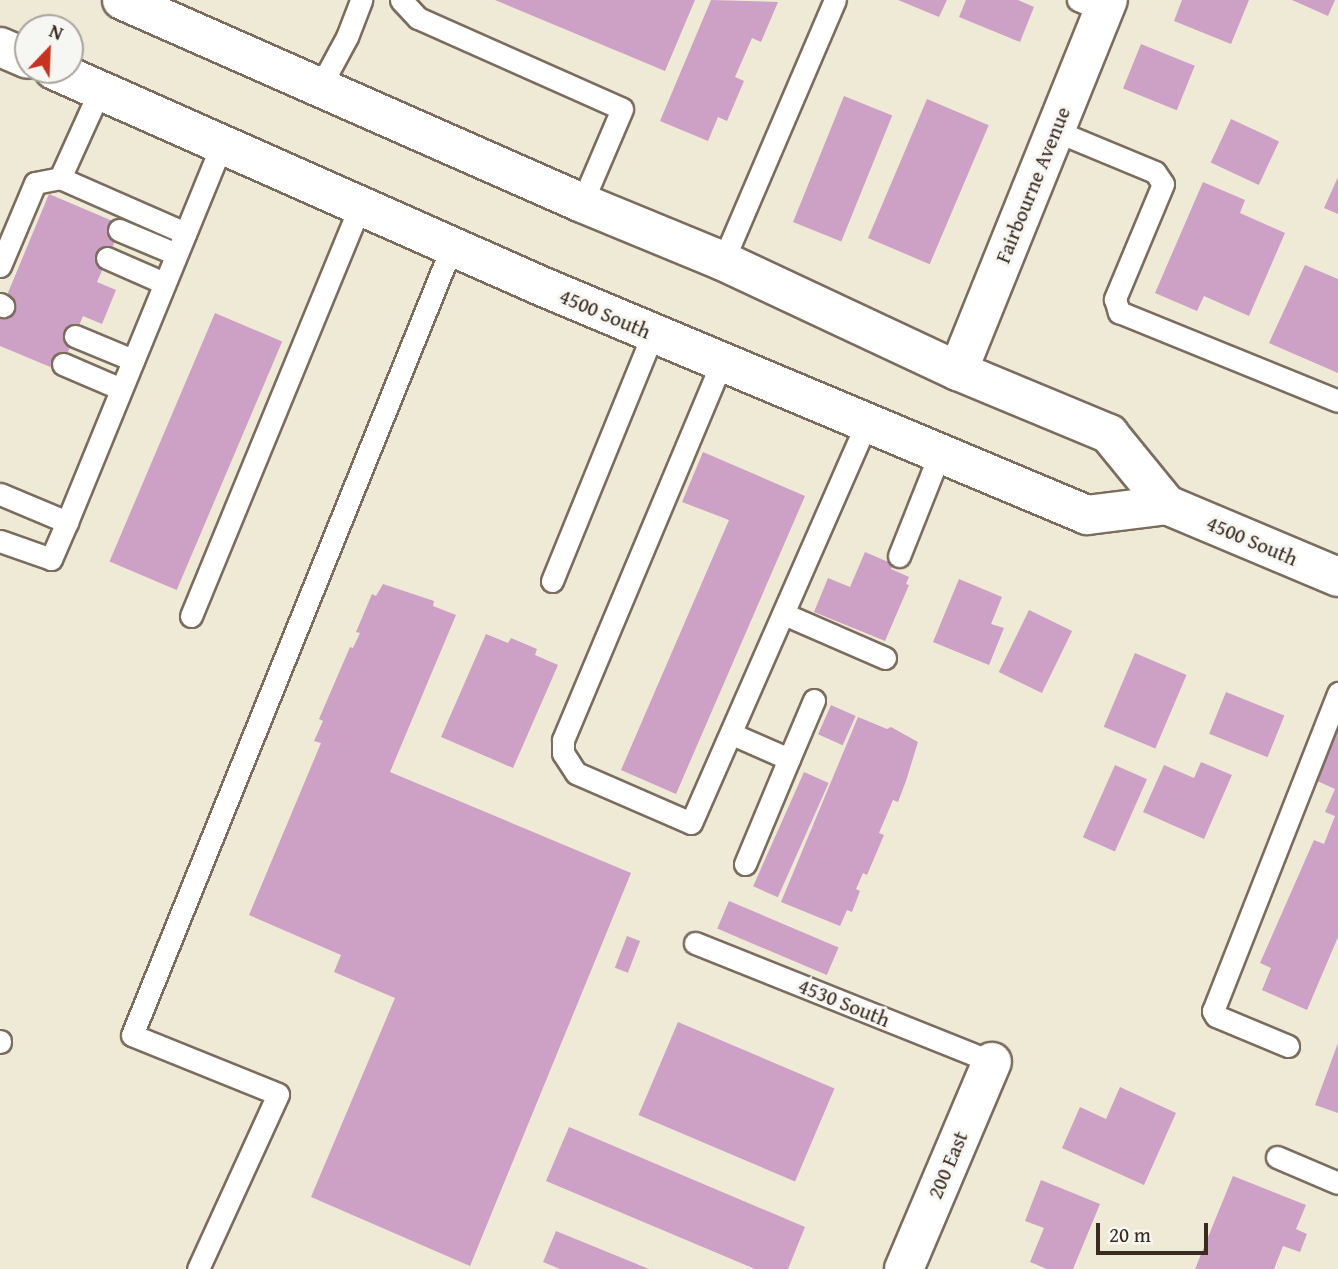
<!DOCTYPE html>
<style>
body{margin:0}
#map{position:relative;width:1338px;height:1269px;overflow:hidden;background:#efead6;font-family:"Gentium Book Plus",serif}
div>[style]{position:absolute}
.building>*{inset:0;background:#cda0c6;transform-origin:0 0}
.roads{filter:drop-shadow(2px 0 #7a6d5e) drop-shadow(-2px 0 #7a6d5e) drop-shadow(0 2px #7a6d5e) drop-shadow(0 -2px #7a6d5e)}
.service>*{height:21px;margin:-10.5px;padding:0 10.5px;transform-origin:10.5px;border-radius:10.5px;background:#fff}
.minor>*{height:38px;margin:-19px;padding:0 19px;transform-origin:19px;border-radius:19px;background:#fff}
.primary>*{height:38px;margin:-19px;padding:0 19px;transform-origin:19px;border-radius:19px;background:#fff}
span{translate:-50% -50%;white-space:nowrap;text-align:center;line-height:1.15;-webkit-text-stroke:6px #f6f6f2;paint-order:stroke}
.street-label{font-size:21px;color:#3b2a1e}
.north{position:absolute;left:14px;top:14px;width:70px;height:70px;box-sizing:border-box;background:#f6f6f2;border:2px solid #aba49d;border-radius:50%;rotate:23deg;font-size:19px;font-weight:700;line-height:28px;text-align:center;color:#3b2a1e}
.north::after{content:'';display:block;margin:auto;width:24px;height:32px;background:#c8321e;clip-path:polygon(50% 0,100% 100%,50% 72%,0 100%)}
.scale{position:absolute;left:1096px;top:1223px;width:112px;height:32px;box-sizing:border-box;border:4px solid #3b2a1e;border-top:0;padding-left:9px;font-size:21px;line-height:24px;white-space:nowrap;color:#3b2a1e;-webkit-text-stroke:5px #f6f6f2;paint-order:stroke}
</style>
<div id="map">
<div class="building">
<i style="clip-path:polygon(495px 0,695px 0,665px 71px)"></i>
<i style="clip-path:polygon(711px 0,778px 2px,761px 42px,752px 38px,735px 77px,744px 81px,727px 121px,718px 117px,708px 141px,660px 121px)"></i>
<i style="clip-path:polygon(898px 0,947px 0,939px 17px)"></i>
<i style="clip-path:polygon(966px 0,1018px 0,1034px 7px,1020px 42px,959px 17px)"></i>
<i style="clip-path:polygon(1182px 0,1249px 0,1231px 44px,1174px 21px)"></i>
<i style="clip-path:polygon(1292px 0,1335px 0,1328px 16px)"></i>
<i style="left:1141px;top:44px;width:58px;height:48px;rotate:22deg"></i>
<i style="left:844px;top:96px;width:52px;height:136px;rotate:22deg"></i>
<i style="left:927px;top:99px;width:67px;height:151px;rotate:23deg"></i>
<i style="left:1231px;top:119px;width:53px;height:48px;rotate:25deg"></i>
<i style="clip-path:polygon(1338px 177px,1338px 214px,1324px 208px)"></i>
<i style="clip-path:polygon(1203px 182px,1245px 200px,1240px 213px,1285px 233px,1249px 316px,1204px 296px,1197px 311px,1155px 293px)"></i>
<i style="clip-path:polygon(49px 194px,122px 225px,97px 282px,116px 290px,102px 324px,83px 316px,60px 371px,0 346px,0 312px)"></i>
<i style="clip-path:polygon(1305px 265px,1338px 279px,1338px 373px,1269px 343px)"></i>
<i style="left:215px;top:313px;width:73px;height:270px;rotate:23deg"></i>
<i style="clip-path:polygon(703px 452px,805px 496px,676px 794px,621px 770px,729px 520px,682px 502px)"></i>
<i style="clip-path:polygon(865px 552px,893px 564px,891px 569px,909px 577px,906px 584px,909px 585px,885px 641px,814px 612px,828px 578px,850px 587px)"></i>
<i style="clip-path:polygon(959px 579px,1002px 597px,991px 624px,1004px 628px,989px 665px,933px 642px)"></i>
<i style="clip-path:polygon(383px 584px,434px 601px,433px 606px,456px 615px,390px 772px,631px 873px,470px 1266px,311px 1197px,395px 998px,334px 972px,341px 955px,249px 915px,321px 743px,314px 741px,323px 721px,319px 719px,350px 647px,353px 648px,360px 633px,356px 632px,372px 594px,376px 596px)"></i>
<i style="left:1029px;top:610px;width:48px;height:69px;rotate:26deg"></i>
<i style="clip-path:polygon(486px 634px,508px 643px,511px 638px,537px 649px,535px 655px,558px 665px,513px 768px,441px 737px)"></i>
<i style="left:1135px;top:653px;width:56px;height:80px;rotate:23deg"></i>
<i style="left:1226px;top:692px;width:63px;height:45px;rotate:22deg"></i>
<i style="left:831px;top:705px;width:27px;height:32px;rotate:24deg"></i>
<i style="clip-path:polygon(858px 717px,887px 729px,891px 727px,918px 742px,906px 781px,898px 802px,893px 800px,879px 833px,884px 835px,867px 875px,863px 873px,856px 889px,860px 891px,852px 912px,847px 910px,840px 926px,781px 902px)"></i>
<i style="clip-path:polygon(1338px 720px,1338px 937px,1307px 1010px,1262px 990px,1271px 968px,1260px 963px,1314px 840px,1324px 844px,1335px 816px,1325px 812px,1335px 789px,1306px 776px)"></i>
<i style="clip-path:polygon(1201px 762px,1232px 775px,1204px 839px,1143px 812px,1164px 765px,1194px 778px)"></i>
<i style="left:1115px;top:765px;width:35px;height:79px;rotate:24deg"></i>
<i style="left:804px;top:772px;width:27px;height:125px;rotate:24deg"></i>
<i style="left:729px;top:901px;width:119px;height:30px;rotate:23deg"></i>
<i style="left:627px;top:936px;width:14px;height:34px;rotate:21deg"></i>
<i style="left:678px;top:1022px;width:170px;height:101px;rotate:23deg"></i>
<i style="clip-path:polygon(1338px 1043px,1338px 1113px,1315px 1105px)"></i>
<i style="clip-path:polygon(1120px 1087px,1176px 1113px,1144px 1185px,1062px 1148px,1080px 1107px,1106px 1119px)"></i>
<i style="clip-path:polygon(569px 1127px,805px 1227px,788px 1269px,755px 1269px,546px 1181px)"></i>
<i style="clip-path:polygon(1233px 1176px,1306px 1205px,1296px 1229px,1307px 1234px,1300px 1252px,1283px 1246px,1274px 1269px,1195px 1269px)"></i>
<i style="clip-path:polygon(1041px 1180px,1100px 1204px,1073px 1269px,1047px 1269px,1030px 1262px,1044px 1228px,1025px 1221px)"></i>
<i style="clip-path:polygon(556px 1231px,649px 1269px,560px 1269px,543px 1262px)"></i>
</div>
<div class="roads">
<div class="service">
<i style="left:401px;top:0;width:25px;rotate:47deg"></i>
<i style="left:418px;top:18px;width:223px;rotate:24deg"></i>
<i style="left:622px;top:109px;width:102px;rotate:113.1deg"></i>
<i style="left:1078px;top:0;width:28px;rotate:23deg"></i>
<i style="left:321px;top:85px;width:55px;rotate:-61.6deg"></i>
<i style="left:347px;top:37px;width:40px;rotate:-69deg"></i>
<i style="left:1056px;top:131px;width:107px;rotate:22.5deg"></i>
<i style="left:1155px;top:172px;width:14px;rotate:56deg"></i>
<i style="left:1163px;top:184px;width:125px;rotate:112.7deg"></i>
<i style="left:1115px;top:299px;width:14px;rotate:73deg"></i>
<i style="left:1119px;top:312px;width:236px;rotate:22.1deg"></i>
<i style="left:60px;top:178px;width:137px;rotate:23.7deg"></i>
<i style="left:119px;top:230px;width:62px;rotate:22.8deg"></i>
<i style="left:107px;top:258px;width:62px;rotate:23.7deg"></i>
<i style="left:723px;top:261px;width:284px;rotate:-66.8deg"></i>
<i style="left:0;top:266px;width:90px;rotate:-67.1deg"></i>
<i style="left:35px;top:183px;width:25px;rotate:-11deg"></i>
<i style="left:60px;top:178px;width:97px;rotate:-65.6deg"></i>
<i style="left:0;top:304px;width:4px;rotate:34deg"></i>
<i style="left:75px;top:336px;width:63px;rotate:22.5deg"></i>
<i style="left:63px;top:364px;width:63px;rotate:23.3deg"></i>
<i style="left:721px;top:364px;width:408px;rotate:112.8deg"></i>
<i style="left:563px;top:740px;width:13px;rotate:90deg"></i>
<i style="left:563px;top:753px;width:24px;rotate:57deg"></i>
<i style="left:576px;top:773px;width:125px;rotate:23.5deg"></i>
<i style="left:691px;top:823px;width:437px;rotate:-66.3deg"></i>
<i style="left:0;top:494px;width:73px;rotate:22.7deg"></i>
<i style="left:67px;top:522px;width:409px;rotate:-67.7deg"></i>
<i style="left:0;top:541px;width:54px;rotate:19.4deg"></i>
<i style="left:51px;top:559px;width:40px;rotate:-66.6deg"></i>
<i style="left:899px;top:556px;width:111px;rotate:-68.3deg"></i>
<i style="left:552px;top:581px;width:267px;rotate:-67.8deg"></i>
<i style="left:784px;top:614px;width:110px;rotate:23.5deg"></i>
<i style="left:191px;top:616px;width:444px;rotate:-67.6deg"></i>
<i style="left:732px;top:734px;width:62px;rotate:23.7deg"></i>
<i style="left:789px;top:759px;width:64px;rotate:-67deg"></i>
<i style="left:745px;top:864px;width:114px;rotate:-67.3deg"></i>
<i style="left:695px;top:943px;width:320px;rotate:21.8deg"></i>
<i style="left:0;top:1041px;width:1px;rotate:90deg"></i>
<i style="left:1288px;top:1046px;width:78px;rotate:-157.4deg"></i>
<i style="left:1216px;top:1016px;width:6px;rotate:-121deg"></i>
<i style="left:1213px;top:1011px;width:342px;rotate:-68.5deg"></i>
<i style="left:1277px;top:1157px;width:66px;rotate:23.1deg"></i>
<i style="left:198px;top:1269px;width:192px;rotate:-65.4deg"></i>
<i style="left:278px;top:1094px;width:157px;rotate:-158deg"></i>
<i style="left:132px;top:1035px;width:851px;rotate:-67.92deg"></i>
</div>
<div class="minor">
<i style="left:958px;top:371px;width:400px;rotate:-68deg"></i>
<i style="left:904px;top:1269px;width:225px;rotate:-67deg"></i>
</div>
<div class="primary">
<i style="left:122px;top:0;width:503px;rotate:23.81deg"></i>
<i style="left:582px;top:203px;width:152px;rotate:22.4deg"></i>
<i style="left:723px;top:261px;width:259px;rotate:25.1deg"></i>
<i style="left:958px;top:371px;width:164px;rotate:22.6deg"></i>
<i style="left:1109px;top:434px;width:92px;rotate:50.8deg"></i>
<i style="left:1167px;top:505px;width:186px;rotate:22.8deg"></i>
<i style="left:0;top:47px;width:30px;rotate:23deg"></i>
<i style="left:54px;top:70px;width:533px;rotate:23.92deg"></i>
<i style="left:541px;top:286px;width:592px;rotate:22.75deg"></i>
<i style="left:1087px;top:515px;width:81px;rotate:-7.1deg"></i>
</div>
</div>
<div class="street-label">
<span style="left:1033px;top:185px;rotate:-68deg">Fairbourne Avenue</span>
<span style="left:605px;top:314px;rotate:23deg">4500 South</span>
<span style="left:1252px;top:541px;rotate:23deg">4500 South</span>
<span style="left:844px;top:1003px;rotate:22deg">4530 South</span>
<span style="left:948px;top:1165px;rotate:-67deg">200 East</span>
</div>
<div class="north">N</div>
<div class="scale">20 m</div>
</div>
